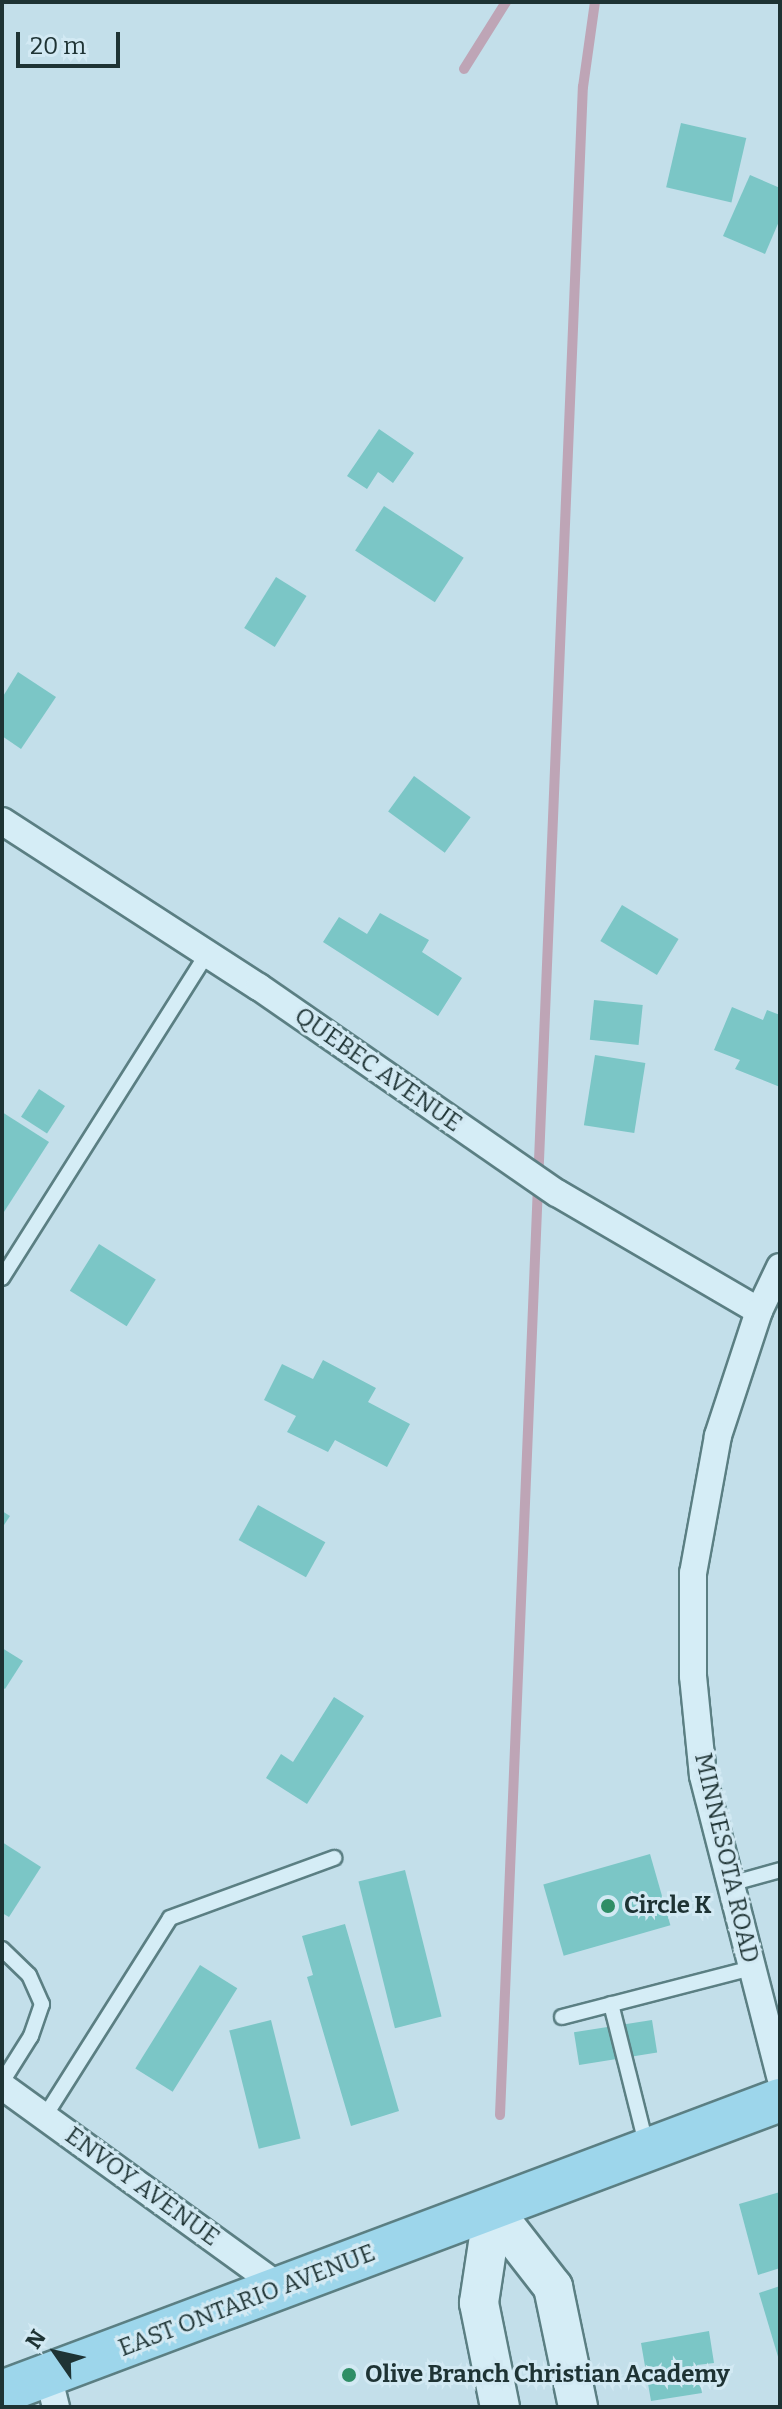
<!DOCTYPE html>
<style>
body{margin:0}
#map{position:relative;width:782px;height:2409px;overflow:hidden;background:#c3dfea;font-family:Bitter,serif}
div>[style]{position:absolute}
.stream>*{height:10px;margin:-5px;padding:0 5px;transform-origin:5px;border-radius:5px;background:#bea5b6}
.building>*{inset:0;background:#7bc6c6;transform-origin:0 0}
.roads{filter:drop-shadow(2px 0 #5b7f83) drop-shadow(-2px 0 #5b7f83) drop-shadow(0 2px #5b7f83) drop-shadow(0 -2px #5b7f83)}
.service>*{height:14px;margin:-7px;padding:0 7px;transform-origin:7px;border-radius:7px;background:#d5edf6}
.minor>*{height:26px;margin:-13px;padding:0 13px;transform-origin:13px;border-radius:13px;background:#d5edf6}
.secondary>*{height:38px;margin:-19px;padding:0 19px;transform-origin:19px;border-radius:19px;background:#d5edf6}
.primary>*{height:42px;margin:-21px;padding:0 21px;transform-origin:21px;border-radius:21px;background:#9dd6eb}
.dots>*{width:22px;height:22px;translate:-50% -50%;box-sizing:border-box;border:4px solid #d2e9f3;border-radius:50%}
span{translate:-50% -50%;white-space:nowrap;text-align:center;line-height:1.15;-webkit-text-stroke:6px #d2e9f3;paint-order:stroke}
.street-label{font-size:24px;color:#1e3334}
.poi-label{font-size:24px;color:#1e3334;font-weight:700}
.left{translate:0 -50%;text-align:left}
.frame{position:absolute;inset:0;border:4px solid #1e3334;pointer-events:none}
.north{position:absolute;left:16px;top:2313px;width:80px;height:80px;-webkit-text-stroke:6px #d2e9f3;paint-order:stroke;rotate:304deg;font-size:22px;font-weight:700;line-height:32px;text-align:center;color:#1e3334}
.north::after{content:'';display:block;margin:auto;width:28px;height:36px;background:#1e3334;clip-path:polygon(50% 0,100% 100%,50% 72%,0 100%)}
.scale{position:absolute;left:16px;top:32px;width:104px;height:36px;box-sizing:border-box;border:4px solid #1e3334;border-top:0;padding-left:10px;font-size:24px;line-height:28px;white-space:nowrap;color:#1e3334;-webkit-text-stroke:6px #d2e9f3;paint-order:stroke}
</style>
<div id="map">
<div class="stream">
<i style="left:464px;top:69px;width:79px;rotate:-57.9deg"></i>
<i style="left:500px;top:2115px;width:2030px;rotate:-87.66deg"></i>
<i style="left:583px;top:87px;width:86px;rotate:-82deg"></i>
</div>
<div class="building">
<i style="left:681px;top:123px;width:67px;height:66px;rotate:13deg"></i>
<i style="clip-path:polygon(750px 175px,780px 188px,780px 219px,765px 254px,723px 236px)"></i>
<i style="clip-path:polygon(379px 429px,414px 453px,393px 483px,378px 472px,367px 489px,347px 476px)"></i>
<i style="left:384px;top:506px;width:95px;height:53px;rotate:33deg"></i>
<i style="left:276px;top:577px;width:36px;height:60px;rotate:32deg"></i>
<i style="clip-path:polygon(18px 672px,56px 697px,21px 749px,2px 736px,2px 698px)"></i>
<i style="left:414px;top:776px;width:70px;height:44px;rotate:36deg"></i>
<i style="left:622px;top:905px;width:66px;height:42px;rotate:31deg"></i>
<i style="clip-path:polygon(380px 913px,429px 940px,422px 952px,462px 978px,438px 1016px,323px 942px,339px 917px,367px 934px)"></i>
<i style="left:594px;top:1000px;width:49px;height:40px;rotate:6deg"></i>
<i style="clip-path:polygon(732px 1007px,763px 1020px,767px 1010px,780px 1015px,780px 1087px,735px 1069px,740px 1060px,714px 1050px)"></i>
<i style="left:595px;top:1055px;width:51px;height:71px;rotate:9deg"></i>
<i style="left:39px;top:1089px;width:31px;height:33px;rotate:33deg"></i>
<i style="clip-path:polygon(2px 1112px,49px 1142px,2px 1215px)"></i>
<i style="left:99px;top:1244px;width:67px;height:55px;rotate:32deg"></i>
<i style="clip-path:polygon(323px 1360px,376px 1388px,368px 1402px,410px 1424px,387px 1467px,335px 1440px,328px 1452px,287px 1432px,296px 1416px,264px 1400px,282px 1364px,313px 1379px)"></i>
<i style="left:258px;top:1505px;width:77px;height:40px;rotate:29deg"></i>
<i style="clip-path:polygon(2px 1511px,10px 1516px,2px 1528px)"></i>
<i style="clip-path:polygon(2px 1648px,23px 1661px,5px 1689px,2px 1687px)"></i>
<i style="clip-path:polygon(334px 1697px,364px 1716px,307px 1804px,266px 1778px,281px 1754px,293px 1762px)"></i>
<i style="clip-path:polygon(2px 1842px,41px 1867px,9px 1917px,2px 1913px)"></i>
<i style="left:650px;top:1854px;width:74px;height:111px;rotate:74deg"></i>
<i style="left:405px;top:1870px;width:151px;height:48px;rotate:76deg"></i>
<i style="clip-path:polygon(345px 1924px,399px 2111px,351px 2126px,307px 1977px,313px 1975px,302px 1936px)"></i>
<i style="left:200px;top:1965px;width:44px;height:122px;rotate:32deg"></i>
<i style="left:271px;top:2020px;width:122px;height:43px;rotate:76deg"></i>
<i style="left:652px;top:2020px;width:33px;height:79px;rotate:81deg"></i>
<i style="clip-path:polygon(780px 2192px,780px 2268px,758px 2275px,739px 2204px)"></i>
<i style="clip-path:polygon(780px 2286px,780px 2360px,779px 2360px,759px 2293px)"></i>
<i style="clip-path:polygon(709px 2331px,714px 2363px,697px 2365px,702px 2393px,651px 2401px,641px 2343px)"></i>
</div>
<div class="roads">
<div class="service">
<i style="left:2px;top:1278px;width:383px;rotate:-57.7deg"></i>
<i style="left:730px;top:1884px;width:52px;rotate:-15.6deg"></i>
<i style="left:2px;top:1949px;width:37px;rotate:44deg"></i>
<i style="left:29px;top:1975px;width:32px;rotate:66deg"></i>
<i style="left:42px;top:2004px;width:34px;rotate:109deg"></i>
<i style="left:31px;top:2036px;width:54px;rotate:122.2deg"></i>
<i style="left:611px;top:2004px;width:147px;rotate:75.9deg"></i>
<i style="left:562px;top:2017px;width:196px;rotate:-14.5deg"></i>
<i style="left:45px;top:2116px;width:234px;rotate:-57.7deg"></i>
<i style="left:170px;top:1918px;width:175px;rotate:-20.1deg"></i>
</div>
<div class="minor">
<i style="left:2px;top:821px;width:306px;rotate:32.9deg"></i>
<i style="left:259px;top:987px;width:362px;rotate:34.7deg"></i>
<i style="left:557px;top:1193px;width:234px;rotate:30.3deg"></i>
<i style="left:780px;top:1267px;width:49px;rotate:115.5deg"></i>
<i style="left:759px;top:1311px;width:132px;rotate:108.2deg"></i>
<i style="left:718px;top:1436px;width:139px;rotate:100.3deg"></i>
<i style="left:693px;top:1573px;width:103px;rotate:90deg"></i>
<i style="left:693px;top:1676px;width:100px;rotate:84.3deg"></i>
<i style="left:703px;top:1776px;width:310px;rotate:75.6deg"></i>
<i style="left:2px;top:2086px;width:346px;rotate:35.9deg"></i>
<i style="left:48px;top:2375px;width:33px;rotate:76deg"></i>
</div>
<div class="secondary">
<i style="left:493px;top:2210px;width:98px;rotate:52.1deg"></i>
<i style="left:553px;top:2287px;width:123px;rotate:78.2deg"></i>
<i style="left:493px;top:2210px;width:94px;rotate:98.6deg"></i>
<i style="left:479px;top:2303px;width:106px;rotate:78.6deg"></i>
</div>
<div class="primary">
<i style="left:2px;top:2392px;width:831px;rotate:-20.57deg"></i>
</div>
</div>
<div class="dots">
<i style="left:608px;top:1906px;background:#2f8e66"></i>
<i style="left:349px;top:2375px;background:#2f8e66"></i>
</div>
<div class="street-label">
<span style="left:378px;top:1070px;rotate:35deg">QUEBEC AVENUE</span>
<span style="left:726px;top:1858px;rotate:77deg">MINNESOTA ROAD</span>
<span style="left:142px;top:2187px;rotate:36deg">ENVOY AVENUE</span>
<span style="left:247px;top:2301px;rotate:-21deg">EAST ONTARIO AVENUE</span>
</div>
<div class="poi-label">
<span class="left" style="left:624px;top:1906px">Circle K</span>
<span class="left" style="left:365px;top:2375px">Olive Branch Christian Academy</span>
</div>
<div class="frame"></div>
<div class="north">N</div>
<div class="scale">20 m</div>
</div>
